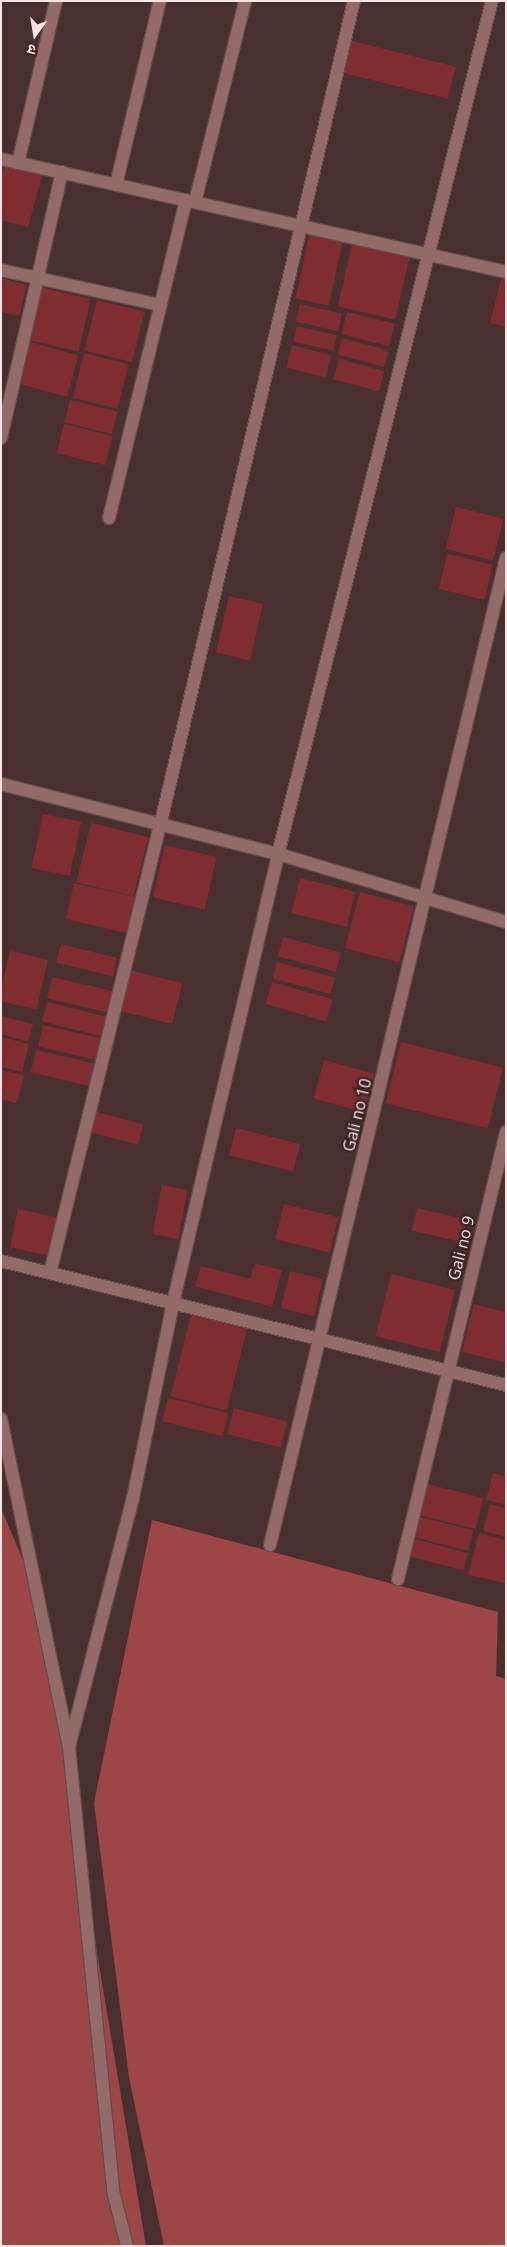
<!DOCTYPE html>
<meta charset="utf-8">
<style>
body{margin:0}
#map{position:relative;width:507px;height:2247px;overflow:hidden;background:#4a2f2f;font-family:"Open Sans","Noto Sans Devanagari",sans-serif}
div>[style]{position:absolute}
.water>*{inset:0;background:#9c4647}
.building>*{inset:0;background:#7f2d30;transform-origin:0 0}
.roads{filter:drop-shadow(1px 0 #664c4c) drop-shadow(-1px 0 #664c4c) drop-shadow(0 1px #664c4c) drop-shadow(0 -1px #664c4c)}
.minor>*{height:12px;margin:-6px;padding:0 6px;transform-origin:6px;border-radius:6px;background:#936c6a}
span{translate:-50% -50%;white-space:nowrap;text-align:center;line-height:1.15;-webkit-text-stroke:5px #3f2525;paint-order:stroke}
.street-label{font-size:16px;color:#f7e5e4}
.frame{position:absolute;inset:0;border:2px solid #f7e5e4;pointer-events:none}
.north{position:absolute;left:10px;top:10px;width:50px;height:50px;-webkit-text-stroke:4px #3f2525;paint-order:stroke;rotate:193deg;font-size:14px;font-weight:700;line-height:20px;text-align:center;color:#f7e5e4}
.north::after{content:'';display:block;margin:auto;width:18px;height:22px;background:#f7e5e4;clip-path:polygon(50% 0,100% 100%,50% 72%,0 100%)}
</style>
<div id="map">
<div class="water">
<i style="clip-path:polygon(1px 1508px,37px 1593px,146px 2246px,1px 2246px)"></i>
<i style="clip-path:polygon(152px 1520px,498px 1612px,496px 1676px,506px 1679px,506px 2246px,164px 2246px,129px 2077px,94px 1803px)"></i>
</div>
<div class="building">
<i style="left:348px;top:40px;width:111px;height:33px;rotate:14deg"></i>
<i style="clip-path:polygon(5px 162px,43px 172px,28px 227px,1px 220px,1px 177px)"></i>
<i style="left:310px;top:231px;width:34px;height:69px;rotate:12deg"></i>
<i style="left:353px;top:240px;width:59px;height:68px;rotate:13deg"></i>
<i style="clip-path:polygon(502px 275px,506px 275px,506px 327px,490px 323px)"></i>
<i style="clip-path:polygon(1px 278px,27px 285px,19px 316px,1px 312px)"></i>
<i style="left:39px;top:287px;width:53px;height:54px;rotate:13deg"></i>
<i style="left:97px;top:300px;width:49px;height:52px;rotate:14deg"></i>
<i style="left:300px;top:304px;width:43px;height:18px;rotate:13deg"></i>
<i style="left:347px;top:312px;width:49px;height:23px;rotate:14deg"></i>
<i style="left:297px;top:326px;width:41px;height:16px;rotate:13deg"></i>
<i style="left:342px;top:338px;width:48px;height:17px;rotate:15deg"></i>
<i style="left:29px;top:342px;width:51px;height:43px;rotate:15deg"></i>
<i style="left:292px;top:345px;width:41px;height:23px;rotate:15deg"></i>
<i style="left:84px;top:353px;width:46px;height:46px;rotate:14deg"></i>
<i style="left:339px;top:359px;width:47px;height:21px;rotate:15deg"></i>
<i style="left:70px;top:400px;width:49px;height:23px;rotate:14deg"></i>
<i style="left:64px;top:424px;width:50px;height:30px;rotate:14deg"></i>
<i style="left:456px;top:507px;width:49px;height:43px;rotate:14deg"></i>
<i style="left:447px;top:554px;width:47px;height:36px;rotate:13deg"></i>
<i style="left:229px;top:596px;width:35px;height:58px;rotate:13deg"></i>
<i style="left:43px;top:814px;width:39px;height:55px;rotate:12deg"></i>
<i style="left:91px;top:823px;width:59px;height:61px;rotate:14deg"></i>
<i style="left:165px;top:845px;width:53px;height:54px;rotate:13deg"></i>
<i style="left:300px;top:878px;width:57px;height:36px;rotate:14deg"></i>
<i style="left:74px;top:883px;width:68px;height:37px;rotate:13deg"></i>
<i style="left:360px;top:892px;width:56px;height:58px;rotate:15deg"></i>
<i style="left:283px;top:937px;width:60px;height:20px;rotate:15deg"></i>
<i style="left:61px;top:944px;width:58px;height:19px;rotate:14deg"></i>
<i style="left:10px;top:951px;width:39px;height:51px;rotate:13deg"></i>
<i style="left:277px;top:962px;width:60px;height:17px;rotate:15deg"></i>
<i style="left:130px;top:970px;width:54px;height:42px;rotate:14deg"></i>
<i style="left:52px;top:977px;width:64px;height:22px;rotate:13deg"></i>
<i style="left:272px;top:982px;width:63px;height:23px;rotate:16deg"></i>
<i style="left:47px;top:1002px;width:62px;height:20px;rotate:14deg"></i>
<i style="clip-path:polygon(1px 1016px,33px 1024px,28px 1042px,1px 1034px)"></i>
<i style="left:43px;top:1025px;width:62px;height:22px;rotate:13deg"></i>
<i style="clip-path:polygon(1px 1037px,29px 1044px,22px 1072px,1px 1067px)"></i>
<i style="left:401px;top:1042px;width:105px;height:63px;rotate:14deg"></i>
<i style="left:36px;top:1050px;width:62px;height:23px;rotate:13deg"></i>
<i style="left:324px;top:1060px;width:52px;height:40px;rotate:15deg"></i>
<i style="clip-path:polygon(1px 1070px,24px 1075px,17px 1103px,1px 1099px)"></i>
<i style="left:97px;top:1112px;width:48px;height:21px;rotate:15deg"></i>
<i style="left:236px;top:1128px;width:66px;height:28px;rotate:14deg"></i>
<i style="left:162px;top:1185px;width:26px;height:50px;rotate:11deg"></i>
<i style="left:284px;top:1204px;width:56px;height:36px;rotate:14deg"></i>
<i style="left:417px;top:1208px;width:51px;height:23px;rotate:13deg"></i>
<i style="left:18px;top:1209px;width:42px;height:39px;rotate:12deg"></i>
<i style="clip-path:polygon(255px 1263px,282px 1270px,272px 1307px,195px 1286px,201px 1266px,250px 1279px)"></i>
<i style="left:290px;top:1271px;width:34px;height:38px;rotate:14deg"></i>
<i style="left:391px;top:1274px;width:66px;height:64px;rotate:14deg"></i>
<i style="clip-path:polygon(474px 1304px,506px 1312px,506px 1363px,462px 1352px)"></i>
<i style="left:192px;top:1310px;width:58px;height:89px;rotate:14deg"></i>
<i style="left:168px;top:1398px;width:62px;height:24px;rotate:14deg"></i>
<i style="left:234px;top:1408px;width:55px;height:27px;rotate:14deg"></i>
<i style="clip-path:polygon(493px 1473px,506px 1476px,506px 1505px,486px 1500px)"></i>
<i style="left:427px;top:1484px;width:58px;height:32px;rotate:14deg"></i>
<i style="clip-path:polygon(490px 1504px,506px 1508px,506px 1537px,483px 1531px)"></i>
<i style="left:420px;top:1517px;width:55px;height:21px;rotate:14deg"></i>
<i style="clip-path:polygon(479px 1533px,506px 1540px,506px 1583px,468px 1575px)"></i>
<i style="left:415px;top:1539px;width:55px;height:18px;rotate:15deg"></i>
</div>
<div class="roads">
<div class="minor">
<i style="left:1px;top:159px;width:517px;rotate:12.61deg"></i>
<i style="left:18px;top:163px;width:166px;rotate:-76.8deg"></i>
<i style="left:116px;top:185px;width:189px;rotate:-76.6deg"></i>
<i style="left:195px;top:202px;width:207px;rotate:-76deg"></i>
<i style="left:1px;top:270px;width:163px;rotate:12.4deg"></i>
<i style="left:1px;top:438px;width:273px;rotate:-77.1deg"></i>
<i style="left:109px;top:518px;width:327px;rotate:-76.4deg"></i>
<i style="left:1px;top:784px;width:286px;rotate:14.2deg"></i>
<i style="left:278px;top:854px;width:238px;rotate:16.6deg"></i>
<i style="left:1px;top:1261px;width:520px;rotate:13.8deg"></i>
<i style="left:50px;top:1273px;width:460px;rotate:-76.2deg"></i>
<i style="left:160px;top:826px;width:848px;rotate:-76.77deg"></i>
<i style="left:1px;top:1419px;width:335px;rotate:78.3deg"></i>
<i style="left:69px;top:1747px;width:446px;rotate:84.3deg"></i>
<i style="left:113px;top:2191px;width:57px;rotate:75.7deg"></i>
<i style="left:270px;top:1545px;width:1015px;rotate:-76.55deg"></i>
<i style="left:398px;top:1579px;width:460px;rotate:-76.4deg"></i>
<i style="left:69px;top:1747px;width:257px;rotate:-75.6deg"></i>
<i style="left:133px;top:1498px;width:199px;rotate:-78.4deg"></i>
<i style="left:173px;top:1303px;width:461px;rotate:-76.8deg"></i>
<i style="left:278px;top:854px;width:879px;rotate:-75.92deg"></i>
</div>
</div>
<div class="street-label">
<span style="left:357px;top:1115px;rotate:-76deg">Gali no 10</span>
<span style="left:461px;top:1248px;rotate:-76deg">Gali no 9</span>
</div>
<div class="frame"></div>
<div class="north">उ</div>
</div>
